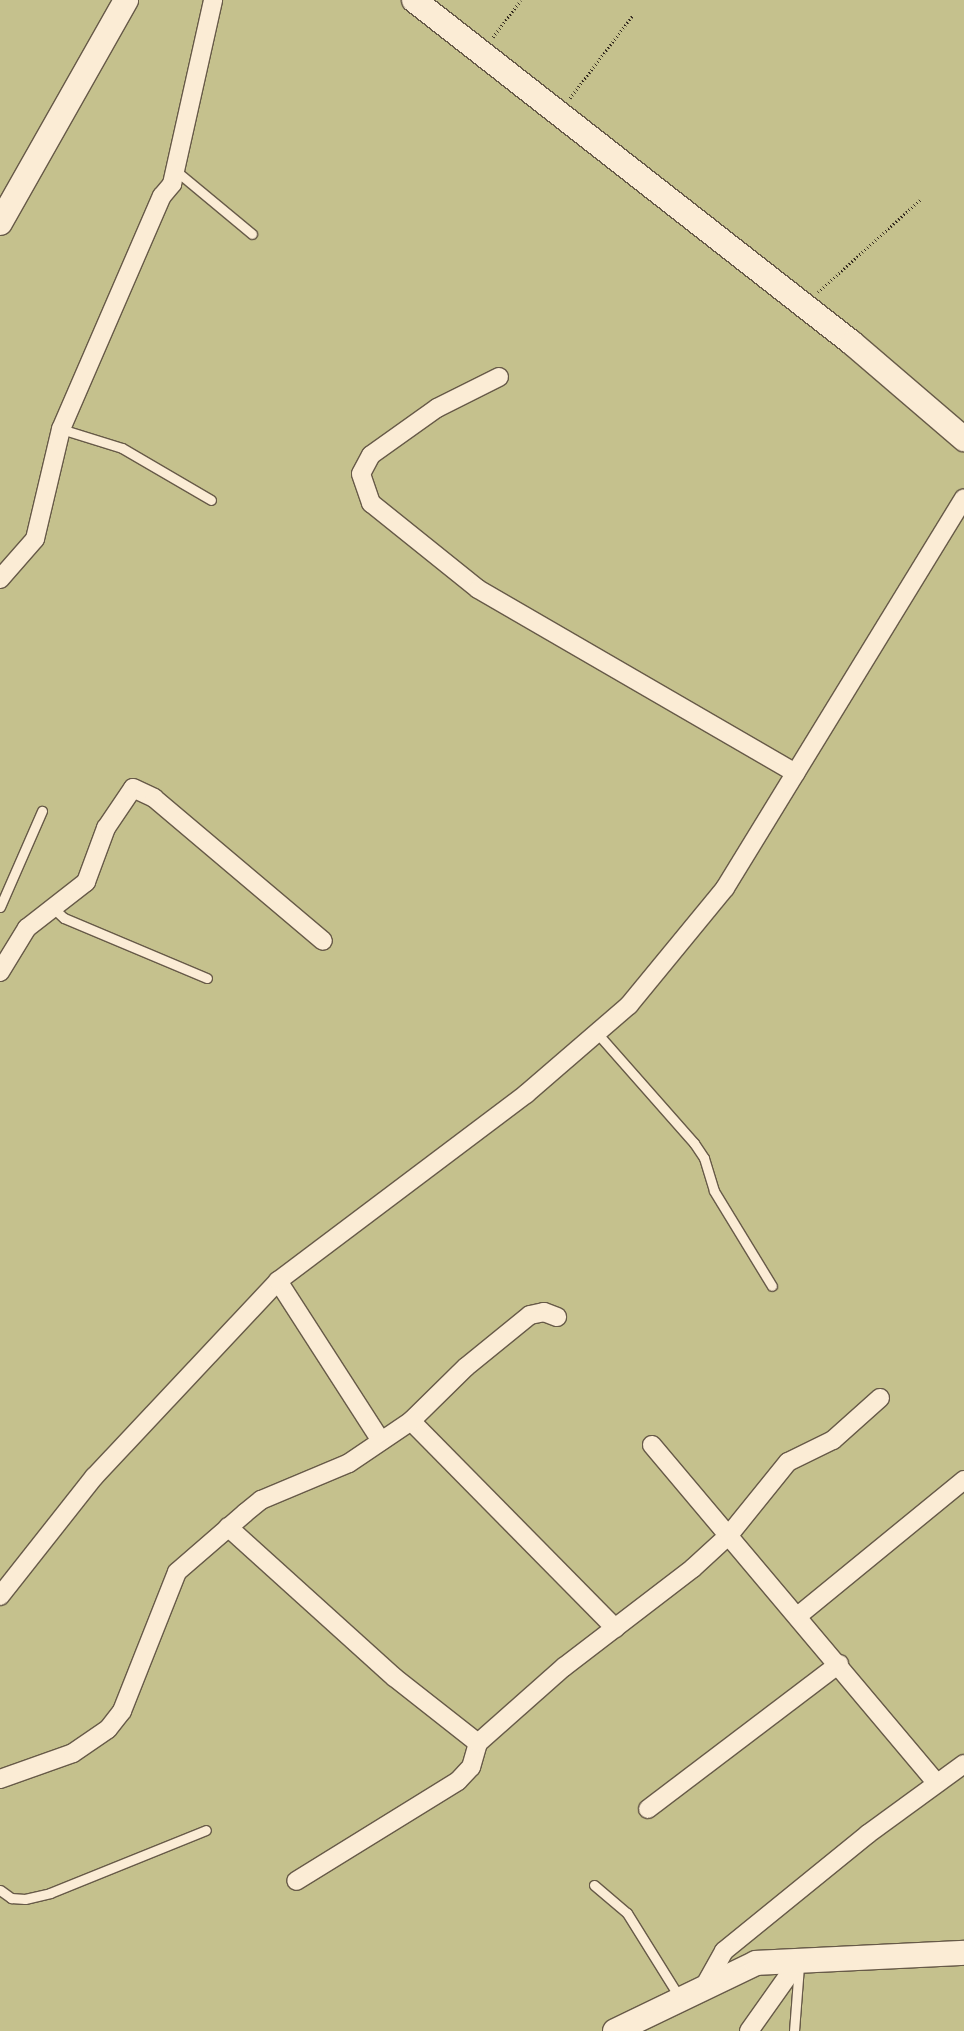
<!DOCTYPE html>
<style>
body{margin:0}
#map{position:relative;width:964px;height:2031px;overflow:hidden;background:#f9e2bf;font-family:Vollkorn,serif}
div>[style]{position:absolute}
.green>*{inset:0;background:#c5c18d;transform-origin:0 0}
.path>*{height:3px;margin-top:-1.5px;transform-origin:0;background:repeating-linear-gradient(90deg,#362c21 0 1px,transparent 0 3.5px)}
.roads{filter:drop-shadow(1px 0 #675a48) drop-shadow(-1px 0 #675a48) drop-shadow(0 1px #675a48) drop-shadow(0 -1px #675a48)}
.lane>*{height:9px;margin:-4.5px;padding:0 4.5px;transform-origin:4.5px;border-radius:4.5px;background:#fbecd5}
.street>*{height:18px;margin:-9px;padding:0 9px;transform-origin:9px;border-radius:9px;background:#fbecd5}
.secondary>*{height:24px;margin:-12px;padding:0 12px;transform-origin:12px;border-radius:12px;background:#fbecd5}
span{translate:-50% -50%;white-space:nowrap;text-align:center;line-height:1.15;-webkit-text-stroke:4px #fbecd5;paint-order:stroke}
</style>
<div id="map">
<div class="green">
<i style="left:0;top:0;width:964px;height:2031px"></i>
</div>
<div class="path">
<i style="left:493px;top:37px;width:46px;rotate:-52.9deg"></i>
<i style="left:570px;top:98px;width:104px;rotate:-52.8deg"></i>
<i style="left:818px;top:292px;width:139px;rotate:-42.1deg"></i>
</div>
<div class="roads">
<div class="lane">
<i style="left:175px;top:170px;width:100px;rotate:39.7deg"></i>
<i style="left:61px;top:429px;width:64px;rotate:17.3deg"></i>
<i style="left:122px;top:448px;width:103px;rotate:30.3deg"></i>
<i style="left:0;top:907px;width:105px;rotate:-66.4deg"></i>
<i style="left:52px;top:907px;width:16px;rotate:43deg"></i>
<i style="left:64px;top:918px;width:155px;rotate:22.8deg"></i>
<i style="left:597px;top:1033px;width:147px;rotate:48.6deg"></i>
<i style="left:694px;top:1143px;width:18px;rotate:56deg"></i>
<i style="left:704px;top:1158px;width:34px;rotate:73deg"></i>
<i style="left:714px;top:1191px;width:111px;rotate:58.6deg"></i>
<i style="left:594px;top:1885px;width:43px;rotate:40.3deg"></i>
<i style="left:627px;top:1913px;width:100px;rotate:58.1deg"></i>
<i style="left:0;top:1890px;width:14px;rotate:36deg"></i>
<i style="left:11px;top:1898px;width:14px;rotate:4deg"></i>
<i style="left:25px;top:1899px;width:26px;rotate:-13deg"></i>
<i style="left:50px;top:1893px;width:168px;rotate:-22deg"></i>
<i style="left:794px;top:2031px;width:65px;rotate:-85.6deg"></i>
</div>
<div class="street">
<i style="left:499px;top:377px;width:69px;rotate:153.4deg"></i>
<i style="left:437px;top:408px;width:81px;rotate:144.5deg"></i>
<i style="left:371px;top:455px;width:21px;rotate:118deg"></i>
<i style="left:361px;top:474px;width:31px;rotate:71deg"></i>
<i style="left:371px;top:503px;width:137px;rotate:38.8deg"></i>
<i style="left:478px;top:589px;width:367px;rotate:30.1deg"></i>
<i style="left:0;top:579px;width:53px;rotate:-48.8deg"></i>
<i style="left:35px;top:539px;width:113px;rotate:-76.7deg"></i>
<i style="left:61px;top:429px;width:254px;rotate:-66.6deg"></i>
<i style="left:162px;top:196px;width:16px;rotate:-50deg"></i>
<i style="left:172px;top:184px;width:189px;rotate:-77.4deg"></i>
<i style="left:0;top:972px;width:52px;rotate:-58.5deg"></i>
<i style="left:27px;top:928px;width:75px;rotate:-37.9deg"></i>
<i style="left:86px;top:882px;width:58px;rotate:-69.7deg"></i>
<i style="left:106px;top:828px;width:48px;rotate:-56deg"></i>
<i style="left:133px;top:788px;width:23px;rotate:25deg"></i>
<i style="left:154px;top:798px;width:221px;rotate:40.2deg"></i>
<i style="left:278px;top:1281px;width:190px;rotate:57.2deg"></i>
<i style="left:411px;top:1421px;width:291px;rotate:45.4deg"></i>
<i style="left:652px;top:1445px;width:442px;rotate:49.9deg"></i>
<i style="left:228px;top:1527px;width:224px;rotate:42.1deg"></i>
<i style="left:394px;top:1677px;width:107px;rotate:38.2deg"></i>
<i style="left:478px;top:1743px;width:25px;rotate:106deg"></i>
<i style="left:471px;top:1767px;width:19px;rotate:133deg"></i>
<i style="left:458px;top:1781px;width:190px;rotate:148.3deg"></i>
<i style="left:0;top:1596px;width:152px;rotate:-51.7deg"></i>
<i style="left:94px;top:1477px;width:269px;rotate:-46.8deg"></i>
<i style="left:278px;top:1281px;width:311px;rotate:-37deg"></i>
<i style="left:526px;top:1094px;width:136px;rotate:-40.8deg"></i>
<i style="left:629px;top:1005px;width:151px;rotate:-50.6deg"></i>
<i style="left:725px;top:888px;width:457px;rotate:-58.5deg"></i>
<i style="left:799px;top:1615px;width:213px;rotate:-39.3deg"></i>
<i style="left:478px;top:1743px;width:115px;rotate:-41.5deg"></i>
<i style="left:564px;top:1667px;width:163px;rotate:-37.5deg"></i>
<i style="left:693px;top:1568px;width:49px;rotate:-42.5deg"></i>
<i style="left:729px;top:1535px;width:94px;rotate:-51.1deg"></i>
<i style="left:788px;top:1462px;width:50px;rotate:-26.1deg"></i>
<i style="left:833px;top:1440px;width:63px;rotate:-41.8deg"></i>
<i style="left:0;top:1779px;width:77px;rotate:-19.6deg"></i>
<i style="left:73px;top:1753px;width:42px;rotate:-34.4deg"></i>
<i style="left:108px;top:1729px;width:23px;rotate:-52deg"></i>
<i style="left:122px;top:1711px;width:149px;rotate:-68.4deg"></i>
<i style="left:177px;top:1572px;width:90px;rotate:-40.9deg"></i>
<i style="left:245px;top:1513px;width:21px;rotate:-39deg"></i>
<i style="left:261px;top:1500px;width:95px;rotate:-22.8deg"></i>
<i style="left:349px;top:1463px;width:75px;rotate:-34.1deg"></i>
<i style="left:411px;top:1421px;width:77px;rotate:-44.5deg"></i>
<i style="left:466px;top:1367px;width:82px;rotate:-39.1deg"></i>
<i style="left:530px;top:1315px;width:14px;rotate:-12deg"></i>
<i style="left:544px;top:1312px;width:14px;rotate:21deg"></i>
<i style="left:648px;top:1809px;width:240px;rotate:-37.2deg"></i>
<i style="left:704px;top:1987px;width:41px;rotate:-60.9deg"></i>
<i style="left:724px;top:1951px;width:186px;rotate:-39.1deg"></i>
<i style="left:868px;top:1834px;width:119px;rotate:-36.1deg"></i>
<i style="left:749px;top:2031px;width:88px;rotate:-54.7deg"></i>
</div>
<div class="secondary">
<i style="left:414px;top:0;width:556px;rotate:38.06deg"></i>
<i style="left:852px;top:343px;width:148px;rotate:40.6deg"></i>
<i style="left:0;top:223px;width:256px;rotate:-60.5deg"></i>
<i style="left:615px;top:2031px;width:157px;rotate:-25.7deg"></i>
<i style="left:756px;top:1963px;width:208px;rotate:-2.8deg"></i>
</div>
</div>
</div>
